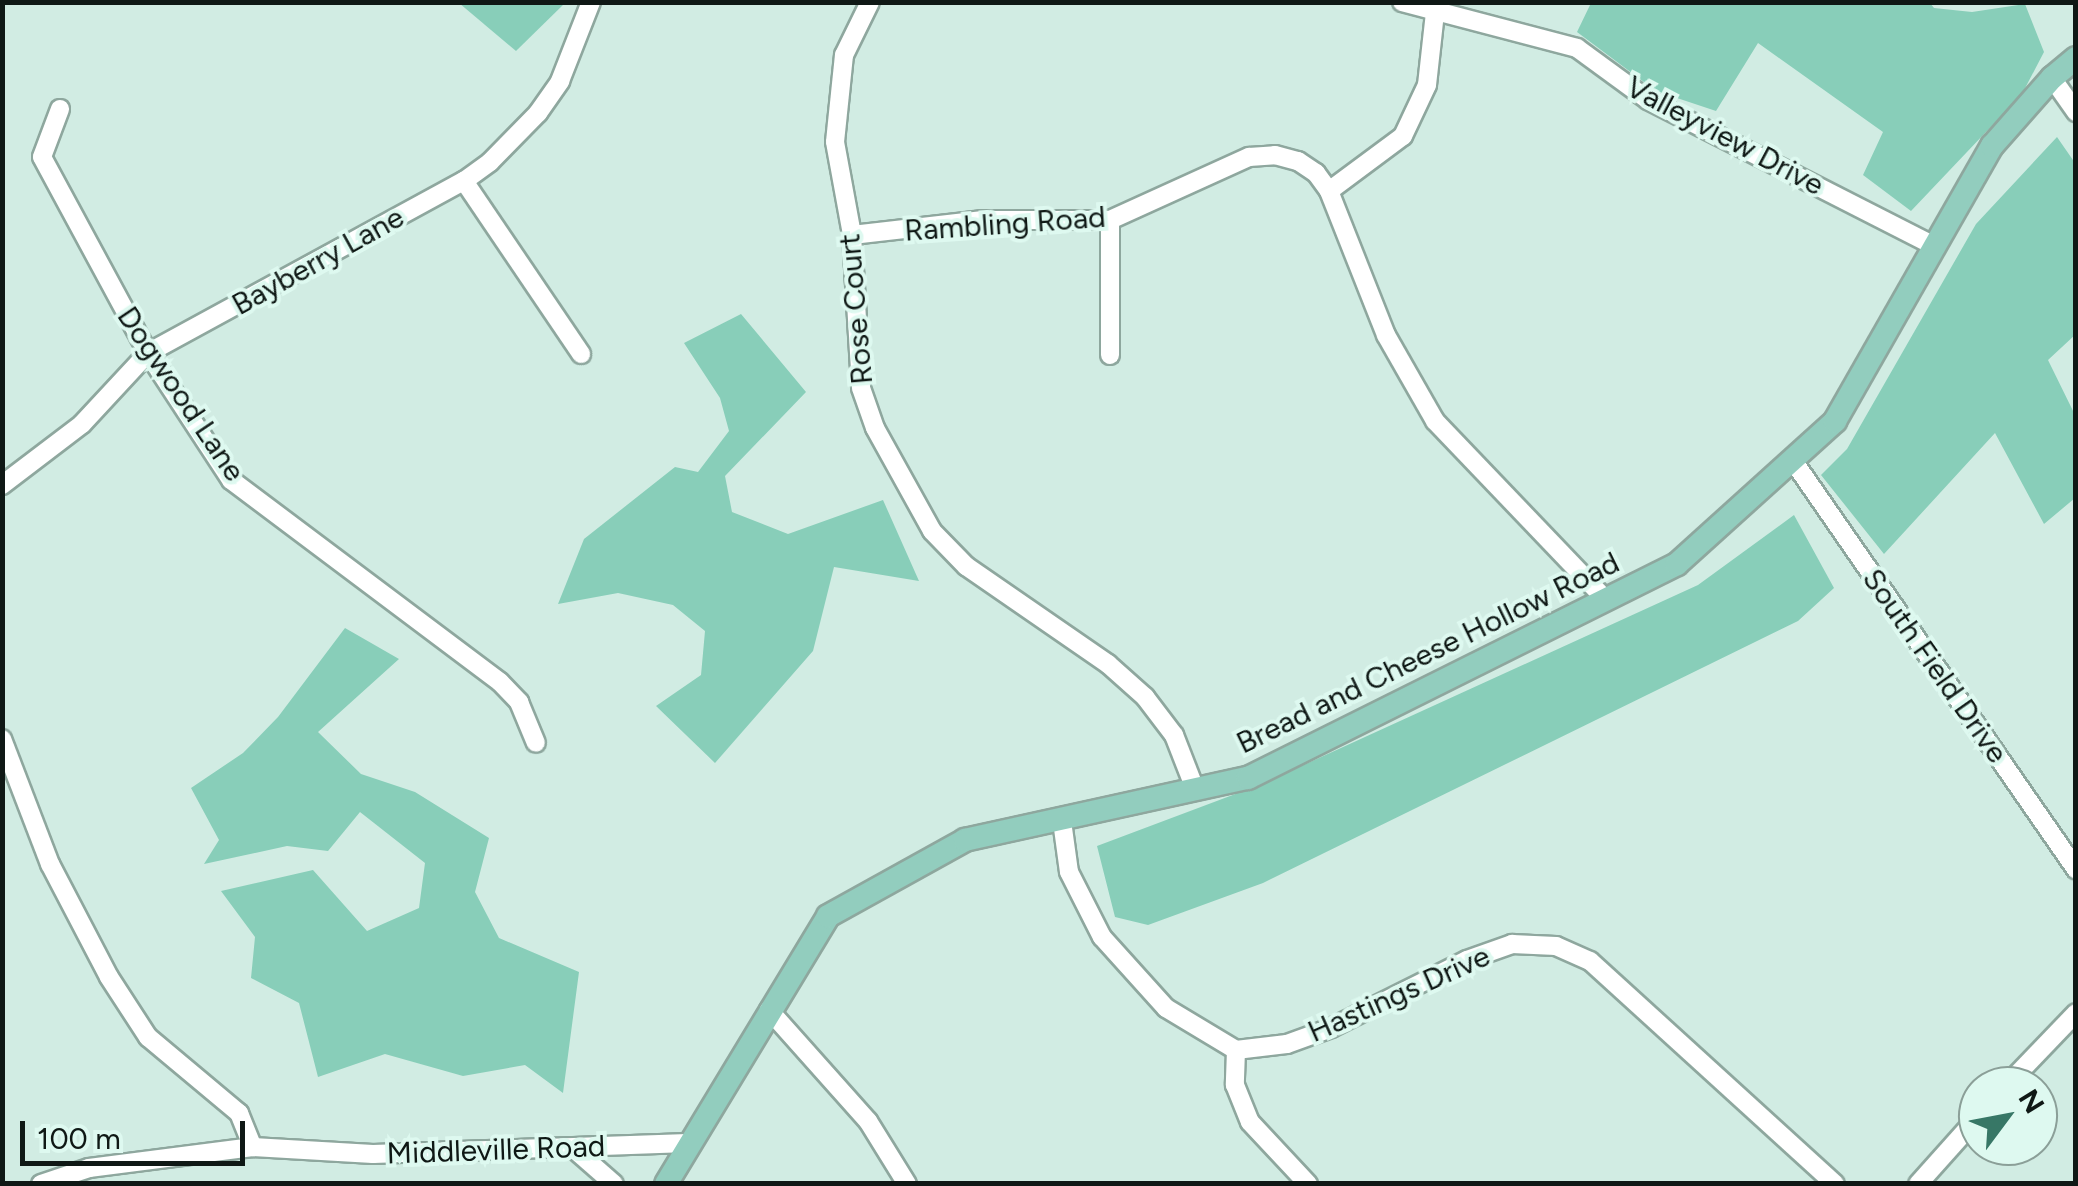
<!DOCTYPE html>
<style>
body{margin:0}
#map{position:relative;width:2078px;height:1186px;overflow:hidden;background:#d1ece3;font-family:Figtree,sans-serif}
div>[style]{position:absolute}
.green>*{inset:0;background:#88ceb9}
.roads{filter:drop-shadow(2px 0 #8ea79e) drop-shadow(-2px 0 #8ea79e) drop-shadow(0 2px #8ea79e) drop-shadow(0 -2px #8ea79e)}
.minor>*{height:18px;margin:-9px;padding:0 9px;transform-origin:9px;border-radius:9px;background:#fff}
.major>*{height:22px;margin:-11px;padding:0 11px;transform-origin:11px;border-radius:11px;background:#92cdbe}
span{translate:-50% -50%;white-space:nowrap;text-align:center;line-height:1.15;-webkit-text-stroke:8px #def9f0;paint-order:stroke}
.street-label{font-size:30px;color:#0f1815}
.frame{position:absolute;inset:0;border:5px solid #0f1815;pointer-events:none}
.north{position:absolute;left:1958px;top:1066px;width:100px;height:100px;box-sizing:border-box;background:#def9f0;border:2px solid #8b9f98;border-radius:50%;rotate:58deg;font-size:28px;font-weight:700;line-height:40px;text-align:center;color:#0f1815}
.north::after{content:'';display:block;margin:auto;width:35px;height:45px;background:#377766;clip-path:polygon(50% 0,100% 100%,50% 72%,0 100%)}
.scale{position:absolute;left:20px;top:1121px;width:225px;height:45px;box-sizing:border-box;border:5px solid #0f1815;border-top:0;padding-left:12px;font-size:30px;line-height:35px;white-space:nowrap;color:#0f1815;-webkit-text-stroke:8px #def9f0;paint-order:stroke}
</style>
<div id="map">
<div class="green">
<i style="clip-path:polygon(459px 3px,565px 3px,516px 51px)"></i>
<i style="clip-path:polygon(1930px 3px,1934px 8px,1972px 12px,2025px 4px,2044px 52px,2022px 94px,1911px 211px,1863px 175px,1883px 132px,1758px 43px,1716px 111px,1656px 91px,1577px 32px,1591px 3px)"></i>
<i style="clip-path:polygon(2057px 137px,2075px 163px,2076px 334px,2048px 360px,2075px 415px,2075px 498px,2044px 524px,1995px 433px,1884px 554px,1821px 475px,1847px 449px,1976px 224px)"></i>
<i style="clip-path:polygon(741px 314px,806px 392px,725px 476px,732px 512px,788px 534px,883px 500px,919px 581px,834px 567px,813px 651px,715px 763px,656px 706px,701px 675px,705px 631px,673px 605px,618px 593px,558px 604px,584px 539px,675px 467px,698px 472px,729px 431px,720px 398px,684px 343px)"></i>
<i style="clip-path:polygon(1794px 515px,1834px 588px,1798px 621px,1263px 883px,1148px 925px,1115px 917px,1097px 846px,1262px 784px,1698px 585px)"></i>
<i style="clip-path:polygon(345px 628px,399px 659px,318px 732px,361px 774px,415px 792px,489px 838px,475px 892px,499px 938px,579px 972px,563px 1093px,525px 1065px,463px 1076px,385px 1054px,318px 1077px,299px 1003px,251px 978px,255px 937px,221px 891px,313px 870px,367px 931px,419px 908px,425px 863px,360px 812px,328px 851px,287px 846px,204px 864px,219px 840px,191px 788px,243px 753px,278px 717px)"></i>
</div>
<div class="roads">
<div class="minor">
<i style="left:870px;top:2px;width:59px;rotate:116.1deg"></i>
<i style="left:844px;top:55px;width:87px;rotate:95.9deg"></i>
<i style="left:835px;top:142px;width:95px;rotate:79.6deg"></i>
<i style="left:852px;top:235px;width:153px;rotate:86.6deg"></i>
<i style="left:861px;top:388px;width:42px;rotate:70.7deg"></i>
<i style="left:875px;top:428px;width:118px;rotate:61deg"></i>
<i style="left:932px;top:531px;width:49px;rotate:45.8deg"></i>
<i style="left:966px;top:566px;width:173px;rotate:34.6deg"></i>
<i style="left:1108px;top:664px;width:50px;rotate:41.7deg"></i>
<i style="left:1145px;top:697px;width:48px;rotate:52.7deg"></i>
<i style="left:1174px;top:735px;width:58px;rotate:68.7deg"></i>
<i style="left:1402px;top:2px;width:181px;rotate:14.7deg"></i>
<i style="left:1577px;top:48px;width:88px;rotate:36.2deg"></i>
<i style="left:1648px;top:100px;width:319px;rotate:27deg"></i>
<i style="left:2052px;top:78px;width:42px;rotate:54.8deg"></i>
<i style="left:60px;top:109px;width:51px;rotate:110.6deg"></i>
<i style="left:42px;top:157px;width:223px;rotate:61.6deg"></i>
<i style="left:148px;top:353px;width:152px;rotate:56.8deg"></i>
<i style="left:231px;top:480px;width:336px;rotate:36.9deg"></i>
<i style="left:500px;top:682px;width:28px;rotate:46deg"></i>
<i style="left:519px;top:702px;width:44px;rotate:67.5deg"></i>
<i style="left:464px;top:181px;width:209px;rotate:55.9deg"></i>
<i style="left:1329px;top:191px;width:92px;rotate:-36.6deg"></i>
<i style="left:1403px;top:136px;width:56px;rotate:-64.8deg"></i>
<i style="left:1427px;top:85px;width:73px;rotate:-83.7deg"></i>
<i style="left:852px;top:235px;width:132px;rotate:-6.5deg"></i>
<i style="left:983px;top:220px;width:127px"></i>
<i style="left:1110px;top:220px;width:153px;rotate:-24.4deg"></i>
<i style="left:1249px;top:157px;width:26px;rotate:-4deg"></i>
<i style="left:1275px;top:155px;width:24px;rotate:15deg"></i>
<i style="left:1298px;top:161px;width:22px;rotate:34deg"></i>
<i style="left:1316px;top:173px;width:22px;rotate:54deg"></i>
<i style="left:1329px;top:191px;width:155px;rotate:68.4deg"></i>
<i style="left:1386px;top:335px;width:99px;rotate:60.3deg"></i>
<i style="left:1435px;top:421px;width:248px;rotate:46.3deg"></i>
<i style="left:1110px;top:355px;width:135px;rotate:-90deg"></i>
<i style="left:1794px;top:462px;width:496px;rotate:55.3deg"></i>
<i style="left:2px;top:485px;width:101px;rotate:-37.3deg"></i>
<i style="left:82px;top:424px;width:97px;rotate:-47.1deg"></i>
<i style="left:148px;top:353px;width:360px;rotate:-28.6deg"></i>
<i style="left:464px;top:181px;width:32px;rotate:-36deg"></i>
<i style="left:490px;top:162px;width:69px;rotate:-45.6deg"></i>
<i style="left:538px;top:113px;width:39px;rotate:-55deg"></i>
<i style="left:560px;top:81px;width:85px;rotate:-68.6deg"></i>
<i style="left:2px;top:739px;width:134px;rotate:69deg"></i>
<i style="left:50px;top:864px;width:127px;rotate:62.4deg"></i>
<i style="left:109px;top:977px;width:72px;rotate:57deg"></i>
<i style="left:148px;top:1037px;width:119px;rotate:39.9deg"></i>
<i style="left:239px;top:1113px;width:37px;rotate:68deg"></i>
<i style="left:253px;top:1147px;width:120px;rotate:3.3deg"></i>
<i style="left:373px;top:1154px;width:315px;rotate:-2deg"></i>
<i style="left:1062px;top:821px;width:51px;rotate:82.2deg"></i>
<i style="left:1069px;top:872px;width:73px;rotate:63.1deg"></i>
<i style="left:1102px;top:937px;width:96px;rotate:48deg"></i>
<i style="left:1166px;top:1008px;width:82px;rotate:31deg"></i>
<i style="left:1236px;top:1050px;width:51px;rotate:-6.7deg"></i>
<i style="left:1287px;top:1044px;width:47px;rotate:-20deg"></i>
<i style="left:1331px;top:1028px;width:152px;rotate:-26.6deg"></i>
<i style="left:1467px;top:960px;width:48px;rotate:-19.6deg"></i>
<i style="left:1512px;top:944px;width:44px;rotate:2.6deg"></i>
<i style="left:1556px;top:946px;width:37px;rotate:24deg"></i>
<i style="left:1590px;top:961px;width:331px;rotate:42.3deg"></i>
<i style="left:769px;top:1010px;width:149px;rotate:48.3deg"></i>
<i style="left:868px;top:1121px;width:74px;rotate:58.2deg"></i>
<i style="left:1236px;top:1050px;width:35px;rotate:92deg"></i>
<i style="left:1235px;top:1085px;width:40px;rotate:68deg"></i>
<i style="left:1250px;top:1122px;width:85px;rotate:46.9deg"></i>
<i style="left:2006px;top:1086px;width:101px;rotate:-46.2deg"></i>
<i style="left:574px;top:1149px;width:53px;rotate:41.2deg"></i>
<i style="left:41px;top:1184px;width:51px;rotate:-18.4deg"></i>
<i style="left:89px;top:1168px;width:165px;rotate:-7.3deg"></i>
<i style="left:1918px;top:1184px;width:90px;rotate:-48.2deg"></i>
</div>
<div class="major">
<i style="left:666px;top:1184px;width:313px;rotate:-58.8deg"></i>
<i style="left:828px;top:916px;width:157px;rotate:-29deg"></i>
<i style="left:965px;top:840px;width:290px;rotate:-12.4deg"></i>
<i style="left:1248px;top:778px;width:479px;rotate:-26.5deg"></i>
<i style="left:1677px;top:564px;width:213px;rotate:-42.1deg"></i>
<i style="left:1835px;top:421px;width:317px;rotate:-60.3deg"></i>
<i style="left:1992px;top:146px;width:91px;rotate:-48.6deg"></i>
<i style="left:2052px;top:78px;width:31px;rotate:-40deg"></i>
</div>
</div>
<div class="street-label">
<span style="left:1725px;top:136px;rotate:28deg">Valleyview Drive</span>
<span style="left:1005px;top:224px;rotate:-4deg">Rambling Road</span>
<span style="left:318px;top:261px;rotate:-29deg">Bayberry Lane</span>
<span style="left:856px;top:309px;rotate:-95deg">Rose Court</span>
<span style="left:181px;top:394px;rotate:56deg">Dogwood Lane</span>
<span style="left:1428px;top:653px;rotate:-26deg">Bread and Cheese Hollow Road</span>
<span style="left:1935px;top:666px;rotate:55deg">South Field Drive</span>
<span style="left:1399px;top:994px;rotate:-24deg">Hastings Drive</span>
<span style="left:496px;top:1150px;rotate:-2deg">Middleville Road</span>
</div>
<div class="frame"></div>
<div class="north">N</div>
<div class="scale">100 m</div>
</div>
